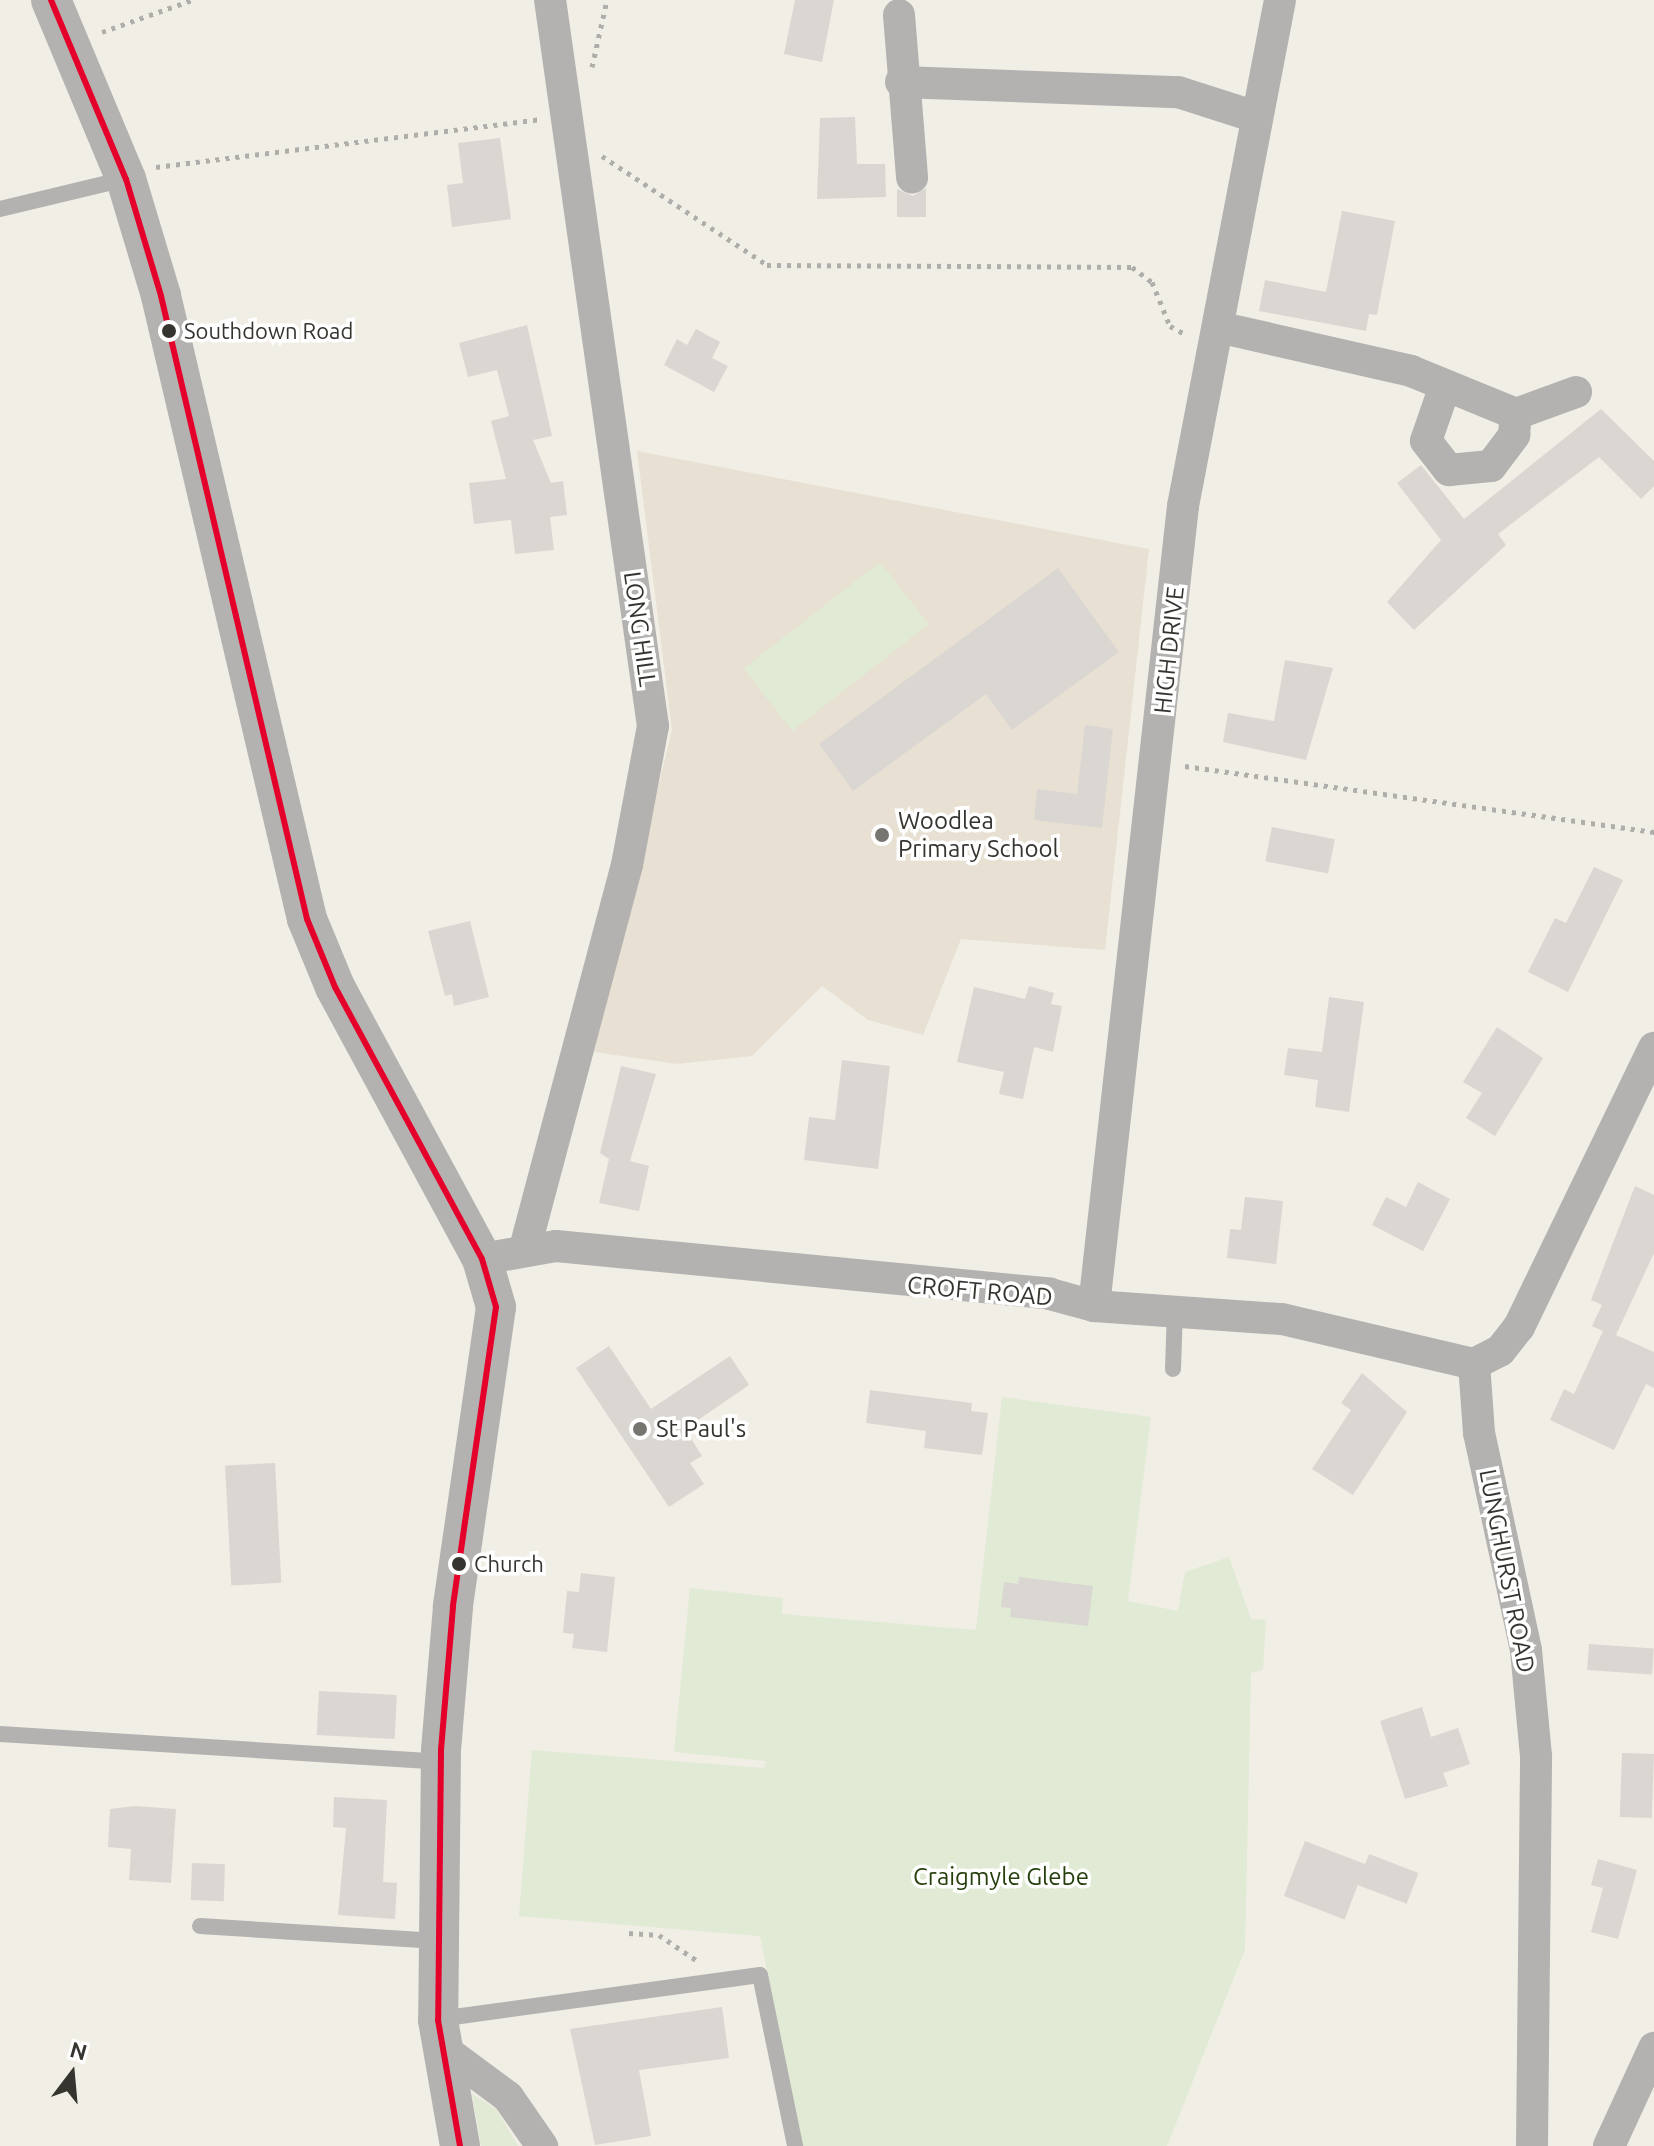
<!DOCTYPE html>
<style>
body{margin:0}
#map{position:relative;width:1654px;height:2146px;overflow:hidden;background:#f1eee6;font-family:Ubuntu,sans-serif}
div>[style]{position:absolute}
.built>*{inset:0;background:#e8e1d3}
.green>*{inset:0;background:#e0ead4;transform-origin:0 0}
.building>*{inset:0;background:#dad6d2;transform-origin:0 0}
.path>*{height:5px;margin-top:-2.5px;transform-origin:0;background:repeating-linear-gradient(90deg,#b0aeaa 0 4px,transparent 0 10px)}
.service>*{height:16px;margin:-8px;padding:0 8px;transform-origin:8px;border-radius:8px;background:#b4b2b0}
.minor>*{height:32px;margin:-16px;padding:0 16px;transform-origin:16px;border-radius:16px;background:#b4b2b0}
.tertiary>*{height:40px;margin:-20px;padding:0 20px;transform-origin:20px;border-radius:20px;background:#b4b2b0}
.bus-1>*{height:6px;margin:-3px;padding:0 3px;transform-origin:3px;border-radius:3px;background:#e4002b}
.dots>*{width:22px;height:22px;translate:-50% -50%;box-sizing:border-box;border:4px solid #fff;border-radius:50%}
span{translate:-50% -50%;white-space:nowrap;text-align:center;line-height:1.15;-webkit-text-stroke:7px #fff;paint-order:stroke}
.bus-label{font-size:22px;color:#36342f}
.left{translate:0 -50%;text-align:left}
.street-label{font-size:24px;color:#36342f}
.poi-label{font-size:24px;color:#36342f}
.park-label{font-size:24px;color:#263f0c}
.north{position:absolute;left:32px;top:2034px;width:80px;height:80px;-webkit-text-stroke:6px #fff;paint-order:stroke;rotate:16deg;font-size:22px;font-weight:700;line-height:32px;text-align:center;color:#36342f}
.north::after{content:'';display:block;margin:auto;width:28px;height:36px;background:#36342f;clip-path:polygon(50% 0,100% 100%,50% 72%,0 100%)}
</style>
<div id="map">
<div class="built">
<i style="clip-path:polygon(637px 451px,1149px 549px,1105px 950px,961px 939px,923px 1035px,868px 1020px,822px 986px,752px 1056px,677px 1064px,594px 1052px,672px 730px)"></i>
</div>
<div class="green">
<i style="left:880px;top:562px;width:79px;height:173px;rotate:52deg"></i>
<i style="clip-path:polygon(1002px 1397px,1151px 1417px,1128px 1601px,1178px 1611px,1185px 1572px,1229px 1557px,1251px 1619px,1266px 1620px,1263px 1670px,1251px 1673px,1245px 1950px,1167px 2146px,802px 2146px,760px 1936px,519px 1916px,532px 1750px,764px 1768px,766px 1761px,674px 1752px,690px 1588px,783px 1598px,782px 1614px,976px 1630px)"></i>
<i style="clip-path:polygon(472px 2094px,496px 2109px,518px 2146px,481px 2146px)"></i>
</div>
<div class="building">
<i style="clip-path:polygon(795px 0,834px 0,822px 62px,784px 54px)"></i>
<i style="clip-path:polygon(855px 117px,857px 164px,885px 164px,886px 197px,817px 199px,820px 118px)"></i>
<i style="clip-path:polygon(500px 138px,511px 219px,452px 227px,447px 185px,463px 183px,458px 143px)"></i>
<i style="clip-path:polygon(926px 188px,926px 217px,897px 217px,897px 189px,913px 196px)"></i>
<i style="clip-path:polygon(1342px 211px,1395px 221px,1377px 315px,1369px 314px,1366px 331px,1259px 311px,1265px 280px,1326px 292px)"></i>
<i style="clip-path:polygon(527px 325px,552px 436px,533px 440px,551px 483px,563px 481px,567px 515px,550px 517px,554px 550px,515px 554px,511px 520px,474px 524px,469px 483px,506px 479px,491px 421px,509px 416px,497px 370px,468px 377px,459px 343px)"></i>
<i style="clip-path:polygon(696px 329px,720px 342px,712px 358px,728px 366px,714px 392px,664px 365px,677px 339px,687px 345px)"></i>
<i style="clip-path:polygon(1601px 409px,1654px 461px,1654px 486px,1641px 499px,1599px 457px,1498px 534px,1506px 545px,1414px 630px,1387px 602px,1441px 540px,1397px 483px,1421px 465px,1464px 519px)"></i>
<i style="clip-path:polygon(1058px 568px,1119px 652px,1012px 730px,986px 694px,853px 791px,819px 744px)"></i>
<i style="clip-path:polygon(1285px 660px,1333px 668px,1306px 760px,1223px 742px,1228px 713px,1274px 721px)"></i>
<i style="clip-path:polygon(1085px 725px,1113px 729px,1102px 828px,1034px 820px,1037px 789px,1077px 794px)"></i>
<i style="left:1272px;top:827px;width:64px;height:35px;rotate:11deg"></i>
<i style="clip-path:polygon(1594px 867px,1623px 880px,1568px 992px,1528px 972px,1555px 918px,1566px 923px)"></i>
<i style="clip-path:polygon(470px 921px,489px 997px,454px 1006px,452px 994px,445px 996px,428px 931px)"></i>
<i style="clip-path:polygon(1029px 986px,1054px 993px,1051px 1004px,1062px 1006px,1053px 1052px,1034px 1047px,1023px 1099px,999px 1094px,1004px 1072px,957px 1062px,974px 987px,1025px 999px)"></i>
<i style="clip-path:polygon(1329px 997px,1364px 1002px,1349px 1112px,1315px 1107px,1318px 1080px,1284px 1075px,1288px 1048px,1322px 1052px)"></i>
<i style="clip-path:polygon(1497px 1027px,1543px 1058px,1495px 1136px,1466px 1118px,1482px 1093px,1463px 1082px)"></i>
<i style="clip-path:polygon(842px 1060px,890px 1066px,878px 1169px,804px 1160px,809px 1117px,835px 1120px)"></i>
<i style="clip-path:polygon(621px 1066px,656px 1074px,630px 1161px,649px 1166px,639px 1211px,599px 1203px,609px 1159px,600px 1153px)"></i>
<i style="clip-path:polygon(1418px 1182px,1450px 1199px,1423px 1251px,1372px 1225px,1386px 1197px,1406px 1207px)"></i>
<i style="clip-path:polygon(1635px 1186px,1654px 1195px,1654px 1253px,1616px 1335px,1654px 1352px,1654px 1388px,1646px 1384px,1614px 1450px,1550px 1420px,1564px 1389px,1574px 1394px,1603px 1331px,1592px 1326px,1602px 1305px,1591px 1300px)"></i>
<i style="clip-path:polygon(1245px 1197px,1283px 1201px,1276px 1264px,1227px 1258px,1230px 1229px,1241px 1230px)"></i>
<i style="clip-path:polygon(609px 1346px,651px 1409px,730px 1356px,749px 1385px,685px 1429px,702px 1456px,690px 1463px,704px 1484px,669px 1507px,576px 1368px)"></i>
<i style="clip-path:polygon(1362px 1373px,1407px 1412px,1353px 1495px,1312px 1469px,1351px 1410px,1341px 1403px)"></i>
<i style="clip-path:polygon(870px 1390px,972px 1403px,971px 1411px,988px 1413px,982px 1455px,924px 1448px,926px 1431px,866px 1423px)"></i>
<i style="left:275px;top:1463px;width:120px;height:50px;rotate:87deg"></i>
<i style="clip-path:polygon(581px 1573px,615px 1577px,607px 1652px,572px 1648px,574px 1634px,563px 1633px,567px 1591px,579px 1592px)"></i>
<i style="clip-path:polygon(1019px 1577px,1093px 1586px,1088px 1626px,1010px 1617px,1011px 1608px,1001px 1607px,1004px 1582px,1018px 1584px)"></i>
<i style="left:1589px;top:1644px;width:65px;height:26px;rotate:4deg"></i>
<i style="left:319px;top:1691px;width:78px;height:44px;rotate:3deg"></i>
<i style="clip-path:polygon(1422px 1707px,1431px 1737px,1458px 1728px,1470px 1764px,1443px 1773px,1448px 1786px,1405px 1799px,1380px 1721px)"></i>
<i style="left:1622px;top:1753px;width:32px;height:64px;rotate:2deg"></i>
<i style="clip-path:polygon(334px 1797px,387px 1800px,383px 1882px,397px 1883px,395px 1919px,338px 1915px,346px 1828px,333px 1827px)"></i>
<i style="clip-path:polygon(135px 1806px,176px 1809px,171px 1883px,129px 1880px,131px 1849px,108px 1847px,110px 1809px)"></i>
<i style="left:1305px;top:1841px;width:65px;height:59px;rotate:21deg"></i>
<i style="left:1369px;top:1854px;width:53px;height:33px;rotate:21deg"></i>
<i style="clip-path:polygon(1598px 1859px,1637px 1870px,1618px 1939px,1591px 1932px,1603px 1888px,1591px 1885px)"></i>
<i style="left:192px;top:1863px;width:33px;height:37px;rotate:2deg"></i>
<i style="clip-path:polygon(722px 2007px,729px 2058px,639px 2070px,651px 2136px,595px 2145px,570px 2029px)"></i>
</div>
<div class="path">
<i style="left:102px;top:32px;width:96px;rotate:-19.6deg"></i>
<i style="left:592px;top:67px;width:69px;rotate:-77.4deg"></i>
<i style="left:602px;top:156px;width:198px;rotate:33.4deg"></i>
<i style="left:767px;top:265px;width:365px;rotate:0.3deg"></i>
<i style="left:1132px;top:267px;width:25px;rotate:37deg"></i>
<i style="left:1152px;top:282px;width:48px;rotate:67.8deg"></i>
<i style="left:1170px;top:326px;width:19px;rotate:28deg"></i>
<i style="left:156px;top:167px;width:386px;rotate:-7.1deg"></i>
<i style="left:1185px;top:766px;width:474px;rotate:8deg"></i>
<i style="left:629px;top:1933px;width:30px;rotate:4deg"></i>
<i style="left:659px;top:1935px;width:48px;rotate:34deg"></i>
</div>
<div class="service">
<i style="left:0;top:209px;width:129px;rotate:-13.5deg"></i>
<i style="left:1173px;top:1369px;width:61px;rotate:-88.1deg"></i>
<i style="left:0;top:1734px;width:441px;rotate:3.6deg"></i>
<i style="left:200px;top:1926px;width:238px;rotate:3.6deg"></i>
<i style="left:439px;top:2019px;width:324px;rotate:-7.8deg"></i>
<i style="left:760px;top:1975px;width:175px;rotate:78.4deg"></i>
</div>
<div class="minor">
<i style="left:899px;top:15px;width:163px;rotate:85.4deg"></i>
<i style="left:901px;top:82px;width:277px;rotate:2.1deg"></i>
<i style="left:1178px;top:92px;width:82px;rotate:17.8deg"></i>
<i style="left:1218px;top:327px;width:198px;rotate:12.8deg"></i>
<i style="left:1411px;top:371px;width:113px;rotate:22.3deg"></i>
<i style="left:1516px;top:414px;width:64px;rotate:-20.1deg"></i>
<i style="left:1445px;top:386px;width:58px;rotate:109.1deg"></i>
<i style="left:1426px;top:441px;width:37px;rotate:52deg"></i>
<i style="left:1449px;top:470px;width:42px;rotate:-5.4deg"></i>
<i style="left:1491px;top:466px;width:39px;rotate:-53deg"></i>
<i style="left:1514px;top:435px;width:21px;rotate:-85deg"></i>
<i style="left:525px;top:1248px;width:396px;rotate:-75.1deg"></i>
<i style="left:627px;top:865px;width:141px;rotate:-79.4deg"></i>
<i style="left:653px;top:726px;width:733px;rotate:-98.07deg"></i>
<i style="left:482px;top:1259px;width:75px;rotate:-10deg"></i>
<i style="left:556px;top:1246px;width:496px;rotate:5.5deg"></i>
<i style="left:1050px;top:1294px;width:46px;rotate:15.3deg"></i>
<i style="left:1094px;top:1306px;width:188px;rotate:4deg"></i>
<i style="left:1282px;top:1319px;width:197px;rotate:13.2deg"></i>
<i style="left:1094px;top:1306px;width:805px;rotate:-83.65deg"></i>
<i style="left:1183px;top:506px;width:515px;rotate:-79.15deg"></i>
<i style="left:442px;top:2048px;width:82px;rotate:36.6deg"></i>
<i style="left:508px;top:2097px;width:60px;rotate:55.2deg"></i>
<i style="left:1532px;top:2146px;width:390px;rotate:-89.4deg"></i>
<i style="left:1536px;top:1756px;width:106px;rotate:-95.4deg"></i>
<i style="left:1526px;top:1650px;width:222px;rotate:-102.2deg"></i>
<i style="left:1479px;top:1433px;width:69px;rotate:-94.1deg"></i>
<i style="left:1474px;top:1364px;width:29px;rotate:-27deg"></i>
<i style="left:1500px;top:1351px;width:31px;rotate:-52deg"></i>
<i style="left:1519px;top:1327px;width:310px;rotate:-64.2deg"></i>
<i style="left:1609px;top:2146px;width:108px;rotate:-65.3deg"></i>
</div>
<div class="tertiary">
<i style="left:51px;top:0;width:194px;rotate:67.3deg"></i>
<i style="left:126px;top:179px;width:122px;rotate:73.3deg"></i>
<i style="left:161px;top:296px;width:640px;rotate:76.81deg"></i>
<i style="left:307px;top:919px;width:74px;rotate:67.6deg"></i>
<i style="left:335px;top:987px;width:309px;rotate:61.6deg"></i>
<i style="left:482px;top:1259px;width:50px;rotate:73.7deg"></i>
<i style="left:496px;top:1307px;width:303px;rotate:98.2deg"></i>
<i style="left:453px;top:1607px;width:144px;rotate:94.8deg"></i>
<i style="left:441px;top:1751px;width:269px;rotate:90.6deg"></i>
<i style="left:438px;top:2020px;width:128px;rotate:80.1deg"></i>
</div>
<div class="bus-1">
<i style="left:51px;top:0;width:194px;rotate:67.3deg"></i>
<i style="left:126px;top:179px;width:122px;rotate:73.3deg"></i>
<i style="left:161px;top:296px;width:640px;rotate:76.81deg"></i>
<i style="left:307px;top:919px;width:74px;rotate:67.6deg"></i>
<i style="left:335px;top:987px;width:309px;rotate:61.6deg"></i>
<i style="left:482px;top:1259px;width:50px;rotate:73.7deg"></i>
<i style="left:496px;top:1307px;width:303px;rotate:98.2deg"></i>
<i style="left:453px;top:1607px;width:144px;rotate:94.8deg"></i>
<i style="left:441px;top:1751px;width:269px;rotate:90.6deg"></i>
<i style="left:438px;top:2020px;width:128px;rotate:80.1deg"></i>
</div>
<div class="dots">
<i style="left:169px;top:331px;background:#36342f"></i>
<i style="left:882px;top:835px;background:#77756f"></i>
<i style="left:640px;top:1429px;background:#77756f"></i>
<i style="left:459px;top:1564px;background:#36342f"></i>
</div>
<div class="bus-label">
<span class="left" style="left:184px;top:331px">Southdown Road</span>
<span class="left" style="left:474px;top:1564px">Church</span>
</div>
<div class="street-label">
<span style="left:640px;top:629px;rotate:82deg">LONG HILL</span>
<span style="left:1169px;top:650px;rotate:-84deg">HIGH DRIVE</span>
<span style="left:980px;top:1291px;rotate:5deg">CROFT ROAD</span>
<span style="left:1507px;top:1571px;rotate:79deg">LUNGHURST ROAD</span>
</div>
<div class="poi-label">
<span class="left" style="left:898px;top:835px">Woodlea<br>Primary School</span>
<span class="left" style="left:656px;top:1429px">St Paul's</span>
</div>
<div class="park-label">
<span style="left:1001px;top:1877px">Craigmyle Glebe</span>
</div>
<div class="north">N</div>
</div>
